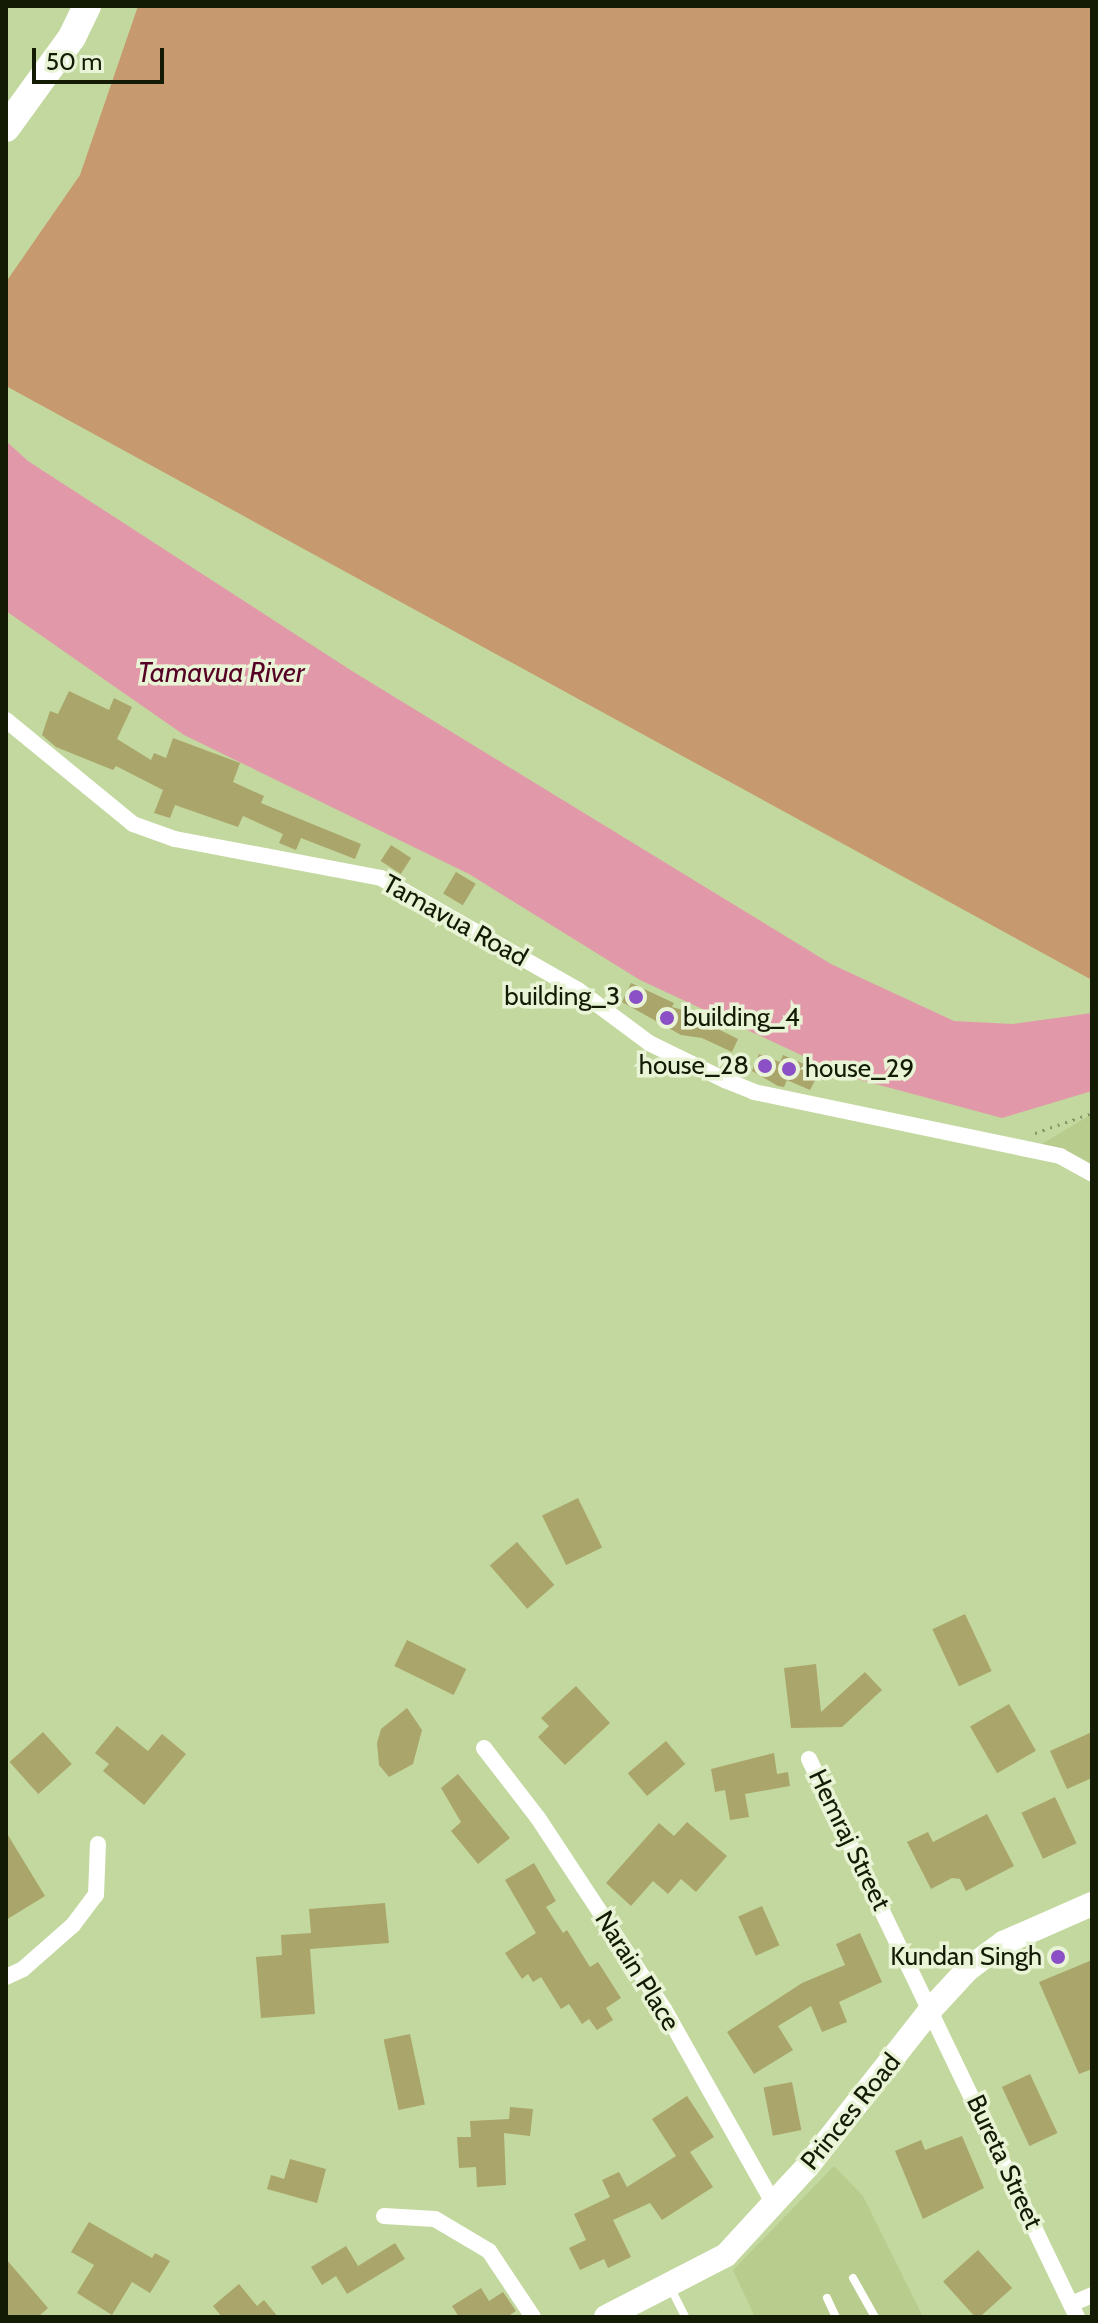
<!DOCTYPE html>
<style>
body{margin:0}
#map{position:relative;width:1098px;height:2323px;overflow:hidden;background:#c3d89e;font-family:Cabin,sans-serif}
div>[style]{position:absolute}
.built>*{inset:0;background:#b7cc8d}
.green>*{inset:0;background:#c7996e}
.water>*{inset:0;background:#e199aa}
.building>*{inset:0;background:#aaa56a;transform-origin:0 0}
.path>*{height:3px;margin-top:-1.5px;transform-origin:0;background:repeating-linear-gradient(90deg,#859568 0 2px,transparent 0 8px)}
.lane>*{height:8px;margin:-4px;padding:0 4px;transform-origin:4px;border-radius:4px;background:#fff}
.street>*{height:16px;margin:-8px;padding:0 8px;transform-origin:8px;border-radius:8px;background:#fff}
.primary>*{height:24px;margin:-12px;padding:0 12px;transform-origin:12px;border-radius:12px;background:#fff}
.highway>*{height:28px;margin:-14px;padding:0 14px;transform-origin:14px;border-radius:14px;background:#fff}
.dots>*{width:22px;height:22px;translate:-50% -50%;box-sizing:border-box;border:4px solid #e9f4d7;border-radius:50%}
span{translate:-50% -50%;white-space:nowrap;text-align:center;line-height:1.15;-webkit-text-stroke:7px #e9f4d7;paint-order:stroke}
.street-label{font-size:26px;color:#141b05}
.poi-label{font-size:26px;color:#141b05}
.right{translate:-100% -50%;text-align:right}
.left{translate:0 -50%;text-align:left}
.water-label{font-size:28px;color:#560025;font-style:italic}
.frame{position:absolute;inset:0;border:8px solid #141b05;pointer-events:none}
.scale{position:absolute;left:32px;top:48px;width:132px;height:36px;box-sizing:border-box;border:4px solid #141b05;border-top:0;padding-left:10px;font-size:24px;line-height:28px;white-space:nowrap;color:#141b05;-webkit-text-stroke:6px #e9f4d7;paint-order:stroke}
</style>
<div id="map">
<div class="built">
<i style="clip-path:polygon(1092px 1114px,1092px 1184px,1035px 1148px)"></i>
<i style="clip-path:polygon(834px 2166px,863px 2196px,923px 2317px,755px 2317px,733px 2270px)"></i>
</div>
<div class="green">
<i style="clip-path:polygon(138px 6px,1092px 6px,1092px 980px,6px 386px,6px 282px,80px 175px)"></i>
</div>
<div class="water">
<i style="clip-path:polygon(6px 441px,28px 461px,352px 671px,831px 964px,954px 1021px,1013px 1024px,1092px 1013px,1092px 1091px,1002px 1118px,846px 1076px,640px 980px,469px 874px,184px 735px,6px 611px)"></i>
</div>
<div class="building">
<i style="clip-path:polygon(69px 691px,109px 710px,114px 698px,132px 707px,117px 739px,151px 760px,154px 753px,166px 758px,173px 738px,240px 763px,233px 782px,264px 796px,261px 803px,361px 844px,355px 859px,301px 838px,296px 850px,279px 843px,283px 834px,243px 816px,238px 827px,175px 805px,170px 818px,154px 813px,163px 790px,116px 766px,113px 770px,56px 747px,42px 735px,50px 711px,58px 714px)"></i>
<i style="left:391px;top:845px;width:24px;height:19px;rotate:33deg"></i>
<i style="left:456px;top:872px;width:23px;height:25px;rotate:31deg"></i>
<i style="clip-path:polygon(631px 983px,674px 1003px,672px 1007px,708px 1017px,706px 1023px,738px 1039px,732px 1052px,702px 1038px,681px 1035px,622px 1002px)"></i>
<i style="clip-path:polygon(759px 1054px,780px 1062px,783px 1055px,820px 1071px,810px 1090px,787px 1080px,784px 1087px,778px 1086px,752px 1071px)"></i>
<i style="left:578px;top:1498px;width:55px;height:40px;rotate:64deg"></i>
<i style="left:517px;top:1542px;width:57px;height:36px;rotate:49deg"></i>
<i style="left:965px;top:1614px;width:63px;height:36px;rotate:65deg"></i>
<i style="left:407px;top:1640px;width:66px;height:29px;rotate:26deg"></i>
<i style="clip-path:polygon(816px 1664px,821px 1712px,865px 1672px,882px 1690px,842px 1727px,791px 1728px,784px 1668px)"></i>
<i style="clip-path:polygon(576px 1686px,610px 1723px,565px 1765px,538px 1737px,549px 1726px,541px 1718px)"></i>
<i style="left:1009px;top:1704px;width:54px;height:45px;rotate:60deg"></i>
<i style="clip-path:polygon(407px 1708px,422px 1730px,413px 1764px,389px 1777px,379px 1765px,377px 1743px,381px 1729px)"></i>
<i style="clip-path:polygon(117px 1726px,148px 1751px,162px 1734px,186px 1754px,144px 1805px,103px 1771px,109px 1764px,95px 1753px)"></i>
<i style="left:43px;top:1732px;width:43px;height:45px;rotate:48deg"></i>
<i style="clip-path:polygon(1092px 1732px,1092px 1778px,1067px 1789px,1050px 1751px)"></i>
<i style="left:666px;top:1741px;width:30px;height:50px;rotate:50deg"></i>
<i style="clip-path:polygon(774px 1753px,777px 1774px,788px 1772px,790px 1786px,745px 1794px,749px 1817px,730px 1820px,725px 1790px,715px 1792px,711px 1769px)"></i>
<i style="clip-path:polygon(458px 1774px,510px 1838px,478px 1864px,451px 1831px,461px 1822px,441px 1788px)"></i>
<i style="left:1055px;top:1797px;width:51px;height:37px;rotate:65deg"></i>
<i style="clip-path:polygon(987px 1814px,1014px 1866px,966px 1891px,960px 1879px,952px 1878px,931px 1889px,907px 1842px,928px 1832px,933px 1842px)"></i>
<i style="clip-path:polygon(687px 1822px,727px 1856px,696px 1892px,681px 1879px,668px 1894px,653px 1881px,631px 1906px,606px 1883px,659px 1823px,674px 1836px)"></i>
<i style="clip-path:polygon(6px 1832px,45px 1896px,6px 1920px)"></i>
<i style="clip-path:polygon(534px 1863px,556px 1901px,546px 1907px,563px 1933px,567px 1930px,590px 1967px,598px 1962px,621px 1998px,606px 2008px,613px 2020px,597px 2030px,589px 2019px,582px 2024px,569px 2004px,561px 2009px,541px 1977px,533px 1982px,528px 1974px,522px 1979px,505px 1953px,536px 1933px,505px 1880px)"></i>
<i style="clip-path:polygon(385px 1903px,389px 1943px,310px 1949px,315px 2014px,261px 2018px,256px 1957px,282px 1955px,281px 1935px,311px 1933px,309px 1909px)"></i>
<i style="left:762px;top:1906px;width:43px;height:26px;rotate:66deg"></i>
<i style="clip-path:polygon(860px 1933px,882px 1982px,839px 2002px,847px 2022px,822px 2032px,811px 2006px,778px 2026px,793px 2050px,754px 2074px,727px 2032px,802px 1983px,845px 1965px,836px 1944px)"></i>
<i style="clip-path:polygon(1092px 1960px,1092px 2069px,1079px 2074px,1039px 1982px)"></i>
<i style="left:410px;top:2034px;width:72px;height:27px;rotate:78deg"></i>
<i style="left:1030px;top:2074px;width:65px;height:31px;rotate:65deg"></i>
<i style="left:792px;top:2082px;width:49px;height:29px;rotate:79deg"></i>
<i style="clip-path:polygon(687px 2096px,714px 2137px,690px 2152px,713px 2187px,662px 2220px,650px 2203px,613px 2220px,631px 2257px,608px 2268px,604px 2259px,580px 2270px,569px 2248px,586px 2240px,574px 2214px,610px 2197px,602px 2180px,619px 2172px,627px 2187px,676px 2156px,652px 2119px)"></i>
<i style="clip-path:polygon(510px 2107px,533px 2109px,530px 2136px,504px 2133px,506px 2185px,477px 2187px,476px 2167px,459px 2168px,457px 2137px,471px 2137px,470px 2121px,509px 2119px)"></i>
<i style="clip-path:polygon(962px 2136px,984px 2188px,923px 2219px,895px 2151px,921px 2140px,925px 2150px)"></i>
<i style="clip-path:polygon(290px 2159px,326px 2169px,317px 2203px,267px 2189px,271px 2175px,284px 2179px)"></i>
<i style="clip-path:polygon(89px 2222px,152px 2258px,155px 2253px,170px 2261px,150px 2293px,132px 2282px,112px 2315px,77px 2293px,94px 2265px,71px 2252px)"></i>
<i style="clip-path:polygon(395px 2243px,405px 2259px,347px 2294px,336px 2276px,322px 2285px,311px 2267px,346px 2246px,358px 2266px)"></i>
<i style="left:978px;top:2250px;width:51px;height:47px;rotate:48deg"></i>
<i style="clip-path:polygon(6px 2259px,48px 2308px,38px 2317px,6px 2317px)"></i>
<i style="clip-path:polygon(239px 2284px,257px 2306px,264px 2300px,278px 2317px,222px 2317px,213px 2306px)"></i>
<i style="clip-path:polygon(481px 2288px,489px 2301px,503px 2292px,516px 2311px,507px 2317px,459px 2317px,452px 2306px)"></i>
</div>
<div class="path">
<i style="left:1035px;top:1133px;width:60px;rotate:-19.3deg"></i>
</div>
<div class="lane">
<i style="left:853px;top:2278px;width:45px;rotate:60.6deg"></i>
<i style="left:670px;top:2287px;width:34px;rotate:63deg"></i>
<i style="left:827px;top:2298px;width:21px;rotate:65deg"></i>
</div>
<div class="street">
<i style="left:6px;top:720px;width:164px;rotate:39.3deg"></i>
<i style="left:133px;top:824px;width:45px;rotate:19.7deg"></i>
<i style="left:175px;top:839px;width:210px;rotate:10.7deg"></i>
<i style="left:381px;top:878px;width:227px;rotate:29.6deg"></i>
<i style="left:578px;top:990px;width:89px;rotate:36.7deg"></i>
<i style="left:649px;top:1043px;width:85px;rotate:26deg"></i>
<i style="left:725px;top:1080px;width:31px;rotate:22deg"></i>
<i style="left:754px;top:1092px;width:313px;rotate:11.8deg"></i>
<i style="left:1060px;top:1156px;width:37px;rotate:29deg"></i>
<i style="left:484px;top:1748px;width:88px;rotate:52.4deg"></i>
<i style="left:538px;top:1818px;width:229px;rotate:56.6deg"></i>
<i style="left:664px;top:2009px;width:224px;rotate:60.6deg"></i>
<i style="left:809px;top:1759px;width:619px;rotate:64.35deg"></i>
<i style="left:6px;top:1977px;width:19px;rotate:-25deg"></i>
<i style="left:23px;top:1969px;width:67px;rotate:-41.3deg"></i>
<i style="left:73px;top:1925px;width:38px;rotate:-53deg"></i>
<i style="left:96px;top:1895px;width:51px;rotate:-87.8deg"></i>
<i style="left:384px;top:2216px;width:51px;rotate:3.4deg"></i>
<i style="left:435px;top:2219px;width:63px;rotate:30.7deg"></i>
<i style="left:489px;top:2251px;width:79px;rotate:56.3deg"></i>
<i style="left:1071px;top:2304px;width:23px;rotate:-23deg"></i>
</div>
<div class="primary">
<i style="left:606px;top:2317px;width:135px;rotate:-27.3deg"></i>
<i style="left:726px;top:2255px;width:120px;rotate:-47.4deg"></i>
<i style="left:807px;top:2167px;width:202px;rotate:-51.8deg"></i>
<i style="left:932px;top:2008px;width:53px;rotate:-47.3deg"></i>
<i style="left:968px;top:1969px;width:44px;rotate:-36.6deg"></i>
<i style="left:1003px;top:1943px;width:97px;rotate:-23.7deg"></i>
</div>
<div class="highway">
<i style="left:6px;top:128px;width:112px;rotate:-54deg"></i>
<i style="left:72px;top:37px;width:34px;rotate:-64deg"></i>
</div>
<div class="dots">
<i style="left:636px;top:997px;background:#8b50c6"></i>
<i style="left:667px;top:1018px;background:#8b50c6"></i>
<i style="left:765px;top:1066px;background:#8b50c6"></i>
<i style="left:789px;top:1069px;background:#8b50c6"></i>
<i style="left:1058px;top:1957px;background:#8b50c6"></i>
</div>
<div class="street-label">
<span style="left:455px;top:921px;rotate:29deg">Tamavua Road</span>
<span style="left:849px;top:1840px;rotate:64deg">Hemraj Street</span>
<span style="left:637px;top:1971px;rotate:58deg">Narain Place</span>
<span style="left:851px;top:2112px;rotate:-51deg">Princes Road</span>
<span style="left:1004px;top:2162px;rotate:65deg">Bureta Street</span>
</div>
<div class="poi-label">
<span class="right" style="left:620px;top:997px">building_3</span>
<span class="left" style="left:683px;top:1018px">building_4</span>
<span class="right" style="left:749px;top:1066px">house_28</span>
<span class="left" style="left:805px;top:1069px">house_29</span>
<span class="right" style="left:1042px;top:1957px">Kundan Singh</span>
</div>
<div class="water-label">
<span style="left:221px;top:672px">Tamavua River</span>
</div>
<div class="frame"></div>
<div class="scale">50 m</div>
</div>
